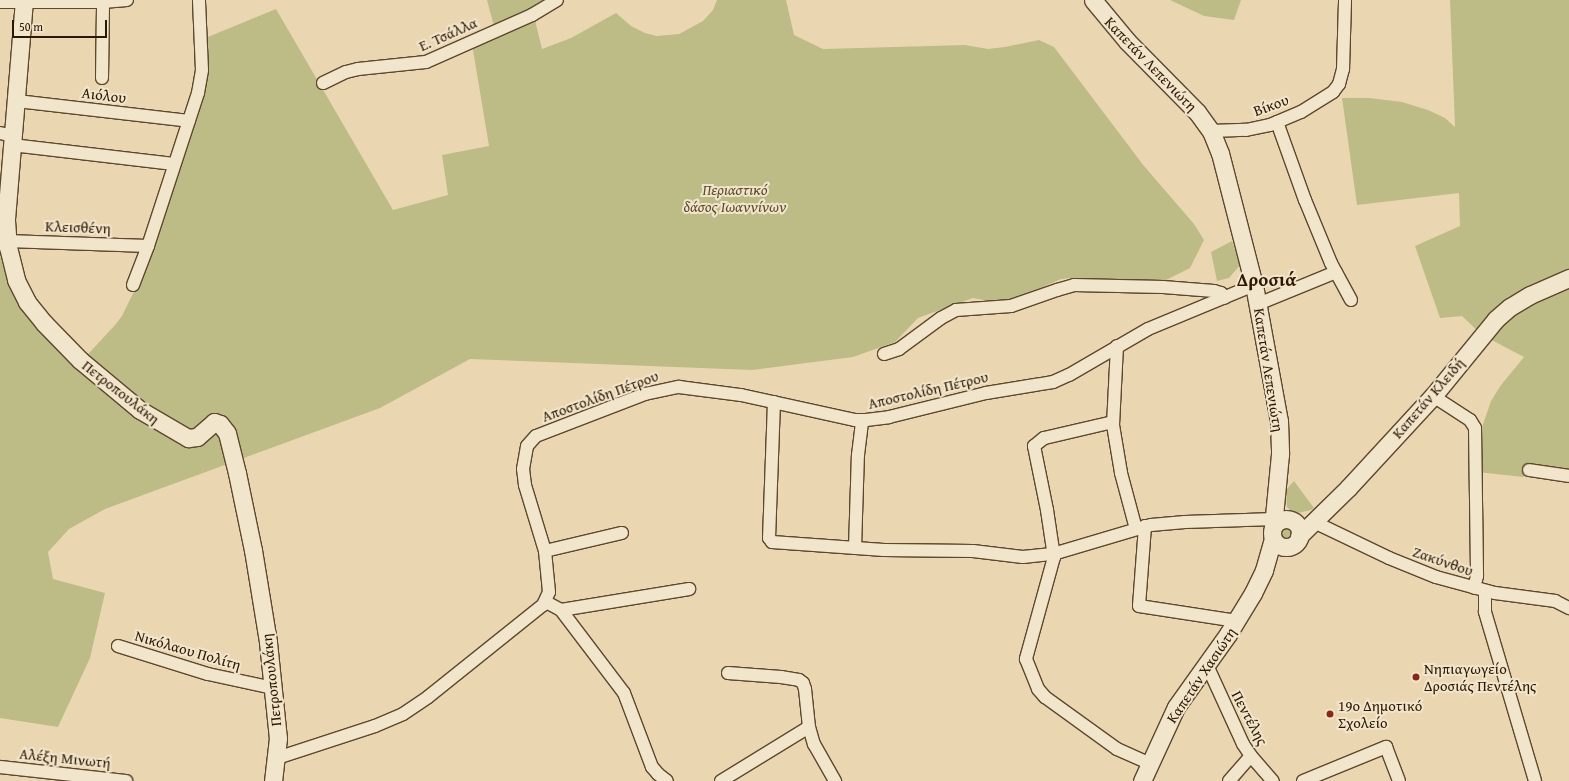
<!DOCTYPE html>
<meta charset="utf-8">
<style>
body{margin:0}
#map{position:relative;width:1569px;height:781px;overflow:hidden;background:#ead7b1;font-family:"Gentium Book Plus",serif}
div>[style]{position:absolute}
.green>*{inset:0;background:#bdbc87}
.round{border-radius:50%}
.roads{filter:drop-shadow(1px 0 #5d472d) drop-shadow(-1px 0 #5d472d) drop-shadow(0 1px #5d472d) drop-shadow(0 -1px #5d472d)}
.street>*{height:12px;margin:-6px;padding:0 6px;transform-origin:6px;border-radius:6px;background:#f1e5cc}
.secondary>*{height:17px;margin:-8.5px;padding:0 8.5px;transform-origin:8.5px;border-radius:8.5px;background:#f1e5cc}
.secondary>.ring{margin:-8.5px;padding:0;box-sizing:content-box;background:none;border:17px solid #f1e5cc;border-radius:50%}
.dots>*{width:11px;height:11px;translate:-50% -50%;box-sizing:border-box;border:2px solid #f1e5cc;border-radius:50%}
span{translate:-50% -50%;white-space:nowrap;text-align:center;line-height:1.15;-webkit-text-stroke:4px #f1e5cc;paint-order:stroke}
.street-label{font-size:15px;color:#2e1701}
.park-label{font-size:15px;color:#594929;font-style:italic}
.poi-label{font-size:15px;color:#2e1701}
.left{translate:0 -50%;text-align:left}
.district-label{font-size:19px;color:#2e1701;font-weight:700}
.scale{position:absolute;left:12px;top:20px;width:95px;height:18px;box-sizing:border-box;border:2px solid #2e1701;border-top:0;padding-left:5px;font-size:12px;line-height:14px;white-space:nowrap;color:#2e1701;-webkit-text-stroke:3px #f1e5cc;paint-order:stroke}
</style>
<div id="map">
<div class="green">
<i style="clip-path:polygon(487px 0,543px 0,532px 8px,542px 49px,571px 38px,616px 13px,631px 26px,645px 33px,657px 36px,679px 34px,703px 21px,713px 10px,717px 0,786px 0,794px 35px,823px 49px,965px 45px,988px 49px,1005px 47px,1039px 40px,1054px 47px,1144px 166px,1194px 224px,1204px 240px,1190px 268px,1162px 282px,1071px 278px,1061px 279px,1009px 302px,998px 303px,973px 298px,918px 318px,895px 342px,853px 357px,752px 370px,470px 359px,380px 408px,105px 509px,69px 529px,48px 552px,53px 579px,105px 593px,90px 658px,58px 727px,0 718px,0 256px,7px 278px,78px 365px,115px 325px,122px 316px,137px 285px,180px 159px,203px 39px,276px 9px,393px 210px,448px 195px,442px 155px,489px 146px,472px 44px,496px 34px)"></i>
<i style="clip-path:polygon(1170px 0,1241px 0,1234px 20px,1204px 16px)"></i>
<i style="clip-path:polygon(1450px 0,1569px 0,1569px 472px,1528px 466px,1523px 477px,1477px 472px,1478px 439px,1491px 401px,1501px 385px,1524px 357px,1482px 335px,1462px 316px,1440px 318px,1415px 246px,1460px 226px,1459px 193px,1357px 205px,1342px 98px,1369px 98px,1402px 102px,1428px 110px,1445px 118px,1455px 127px)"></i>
<i style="clip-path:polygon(1232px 241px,1240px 265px,1229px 278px,1217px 281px,1211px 252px)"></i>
<i style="clip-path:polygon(1294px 481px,1314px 508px,1311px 510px,1298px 513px,1292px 512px,1287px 507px,1286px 490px)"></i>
<i class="round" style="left:1277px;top:524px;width:18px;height:18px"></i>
</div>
<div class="roads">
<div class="street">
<i style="left:0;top:2px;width:103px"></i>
<i style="left:103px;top:2px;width:24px;rotate:-5deg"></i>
<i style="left:102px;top:78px;width:76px;rotate:-89.2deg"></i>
<i style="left:323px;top:83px;width:25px;rotate:-26deg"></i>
<i style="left:346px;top:72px;width:12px;rotate:-14deg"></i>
<i style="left:358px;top:69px;width:68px;rotate:-5.9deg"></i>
<i style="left:426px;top:62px;width:116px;rotate:-23.9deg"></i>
<i style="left:532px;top:15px;width:29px;rotate:-31deg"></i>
<i style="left:17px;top:101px;width:173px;rotate:6.6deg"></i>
<i style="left:1277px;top:122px;width:83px;rotate:70.3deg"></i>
<i style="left:1305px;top:200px;width:68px;rotate:67.6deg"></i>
<i style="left:1331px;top:263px;width:42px;rotate:61.6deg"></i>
<i style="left:1211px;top:131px;width:35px;rotate:-2deg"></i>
<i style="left:1246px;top:130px;width:25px;rotate:-12deg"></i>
<i style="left:1270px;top:125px;width:34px;rotate:-23deg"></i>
<i style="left:1301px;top:112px;width:38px;rotate:-32deg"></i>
<i style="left:1333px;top:92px;width:10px;rotate:-53deg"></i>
<i style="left:1339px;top:84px;width:16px;rotate:-75deg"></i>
<i style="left:1343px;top:69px;width:69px;rotate:-88.3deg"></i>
<i style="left:0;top:133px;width:13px;rotate:13deg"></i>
<i style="left:12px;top:145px;width:163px;rotate:6.7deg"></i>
<i style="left:7px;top:241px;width:141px;rotate:2deg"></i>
<i style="left:133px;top:285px;width:42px;rotate:-69deg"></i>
<i style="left:148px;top:246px;width:161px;rotate:-71.9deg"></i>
<i style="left:198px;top:93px;width:23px;rotate:-80deg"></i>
<i style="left:202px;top:70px;width:70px;rotate:-92.5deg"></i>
<i style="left:1258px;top:304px;width:84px;rotate:-22.3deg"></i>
<i style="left:1117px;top:346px;width:79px;rotate:92.9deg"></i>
<i style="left:1113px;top:425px;width:49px;rotate:80.5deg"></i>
<i style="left:1121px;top:473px;width:58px;rotate:75deg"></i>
<i style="left:884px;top:354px;width:16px;rotate:-18deg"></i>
<i style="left:899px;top:349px;width:52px;rotate:-36.4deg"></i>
<i style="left:941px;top:318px;width:17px;rotate:-28deg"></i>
<i style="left:956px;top:310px;width:55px;rotate:-4.2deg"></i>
<i style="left:1011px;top:306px;width:49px;rotate:-19.2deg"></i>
<i style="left:1057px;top:290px;width:18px;rotate:-16deg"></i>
<i style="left:1074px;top:285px;width:89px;rotate:1.3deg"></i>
<i style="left:1163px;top:287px;width:51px;rotate:4.5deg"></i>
<i style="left:1214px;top:291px;width:7px;rotate:16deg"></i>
<i style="left:1221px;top:293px;width:6px;rotate:51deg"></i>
<i style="left:1433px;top:396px;width:44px;rotate:33deg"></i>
<i style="left:1470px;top:420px;width:9px;rotate:58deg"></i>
<i style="left:1475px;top:428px;width:148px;rotate:89.2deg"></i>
<i style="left:1477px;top:576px;width:12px;rotate:104deg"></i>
<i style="left:774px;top:402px;width:136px;rotate:92.1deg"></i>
<i style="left:769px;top:538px;width:5px;rotate:53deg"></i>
<i style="left:772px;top:542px;width:112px;rotate:4.1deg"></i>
<i style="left:884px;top:550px;width:89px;rotate:0.6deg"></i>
<i style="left:973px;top:551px;width:50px;rotate:6.8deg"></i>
<i style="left:1023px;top:557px;width:30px;rotate:-6deg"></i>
<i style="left:1053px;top:554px;width:102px;rotate:-16.5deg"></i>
<i style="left:1151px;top:525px;width:34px;rotate:-5deg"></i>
<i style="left:1185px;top:522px;width:90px;rotate:-1.9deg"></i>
<i style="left:1113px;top:422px;width:71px;rotate:166.9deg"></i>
<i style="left:1044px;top:438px;width:13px;rotate:141deg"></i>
<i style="left:1034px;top:446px;width:65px;rotate:78.5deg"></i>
<i style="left:1047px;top:510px;width:48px;rotate:81.5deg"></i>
<i style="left:1054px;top:557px;width:106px;rotate:105.4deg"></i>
<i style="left:1026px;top:659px;width:32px;rotate:68deg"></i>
<i style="left:1038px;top:689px;width:11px;rotate:49deg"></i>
<i style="left:1045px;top:697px;width:89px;rotate:35.8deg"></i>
<i style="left:1117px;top:749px;width:36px;rotate:24deg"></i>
<i style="left:1529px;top:470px;width:40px;rotate:8.5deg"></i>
<i style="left:1314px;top:522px;width:83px;rotate:25.6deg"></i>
<i style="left:1389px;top:558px;width:51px;rotate:22deg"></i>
<i style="left:1436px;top:577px;width:61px;rotate:15.2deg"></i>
<i style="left:1495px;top:593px;width:61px;rotate:7.6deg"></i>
<i style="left:1555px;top:601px;width:16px;rotate:27deg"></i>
<i style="left:1145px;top:526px;width:80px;rotate:94.3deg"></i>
<i style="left:1139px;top:606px;width:99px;rotate:8.7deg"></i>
<i style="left:855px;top:548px;width:93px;rotate:-88.2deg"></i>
<i style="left:858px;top:455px;width:35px;rotate:-83deg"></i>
<i style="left:545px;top:551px;width:79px;rotate:-13.2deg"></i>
<i style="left:1485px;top:591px;width:21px;rotate:90deg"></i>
<i style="left:1485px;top:612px;width:176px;rotate:73.5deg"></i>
<i style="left:546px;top:602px;width:17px;rotate:28deg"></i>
<i style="left:561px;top:610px;width:104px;rotate:52.8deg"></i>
<i style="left:624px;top:693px;width:79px;rotate:69.3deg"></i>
<i style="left:652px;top:767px;width:9px;rotate:49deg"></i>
<i style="left:658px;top:774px;width:11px;rotate:38deg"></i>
<i style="left:561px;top:610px;width:130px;rotate:-9.3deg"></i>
<i style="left:118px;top:646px;width:94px;rotate:17.3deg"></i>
<i style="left:208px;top:674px;width:66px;rotate:12.2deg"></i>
<i style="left:1206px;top:663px;width:89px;rotate:65.4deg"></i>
<i style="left:1243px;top:744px;width:14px;rotate:56deg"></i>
<i style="left:1251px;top:756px;width:33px;rotate:49deg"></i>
<i style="left:728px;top:673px;width:53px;rotate:4.3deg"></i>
<i style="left:781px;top:677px;width:18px;rotate:9deg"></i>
<i style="left:799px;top:680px;width:5px;rotate:37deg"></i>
<i style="left:803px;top:683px;width:6px;rotate:72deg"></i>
<i style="left:805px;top:689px;width:38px;rotate:84deg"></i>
<i style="left:277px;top:758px;width:103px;rotate:-18.1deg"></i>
<i style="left:375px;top:726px;width:30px;rotate:-23deg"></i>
<i style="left:403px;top:714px;width:30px;rotate:-34deg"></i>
<i style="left:428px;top:697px;width:147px;rotate:-38.7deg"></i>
<i style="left:543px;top:605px;width:14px;rotate:-65deg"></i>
<i style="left:549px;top:592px;width:41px;rotate:-95.6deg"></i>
<i style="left:545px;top:551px;width:69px;rotate:-106.9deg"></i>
<i style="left:525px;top:485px;width:16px;rotate:-97deg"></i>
<i style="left:523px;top:469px;width:23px;rotate:-80deg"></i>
<i style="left:527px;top:446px;width:13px;rotate:-48deg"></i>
<i style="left:536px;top:436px;width:117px;rotate:-21.1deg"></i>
<i style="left:645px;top:394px;width:35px;rotate:-12deg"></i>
<i style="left:679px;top:387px;width:63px;rotate:7.4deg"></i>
<i style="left:741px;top:395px;width:117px;rotate:12.4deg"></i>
<i style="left:855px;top:420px;width:11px"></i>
<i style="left:866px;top:420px;width:23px;rotate:-7deg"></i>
<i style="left:889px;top:417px;width:100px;rotate:-13.9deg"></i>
<i style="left:986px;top:393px;width:68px;rotate:-9.3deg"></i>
<i style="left:1053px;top:382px;width:17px;rotate:-24deg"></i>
<i style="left:1069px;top:375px;width:91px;rotate:-30.2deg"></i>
<i style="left:1148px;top:329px;width:115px;rotate:-22.5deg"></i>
<i style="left:0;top:767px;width:127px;rotate:6.3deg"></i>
<i style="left:721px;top:781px;width:103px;rotate:-31.5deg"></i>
<i style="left:809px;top:727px;width:18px;rotate:74deg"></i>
<i style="left:814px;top:744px;width:43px;rotate:60.4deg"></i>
<i style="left:1229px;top:781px;width:33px;rotate:-49deg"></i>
<i style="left:1303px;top:781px;width:90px;rotate:-22.3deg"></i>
<i style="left:1386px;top:747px;width:36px;rotate:69deg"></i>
</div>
<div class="secondary">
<i style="left:24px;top:0;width:221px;rotate:94.7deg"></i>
<i style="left:6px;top:220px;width:27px;rotate:86deg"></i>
<i style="left:8px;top:247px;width:34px;rotate:76deg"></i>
<i style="left:16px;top:280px;width:25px;rotate:63deg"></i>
<i style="left:27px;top:302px;width:27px;rotate:51deg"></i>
<i style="left:44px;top:323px;width:52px;rotate:45.8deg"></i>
<i style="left:80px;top:360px;width:78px;rotate:39.8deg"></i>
<i style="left:140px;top:410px;width:56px;rotate:30.3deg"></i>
<i style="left:188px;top:438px;width:9px;rotate:-6deg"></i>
<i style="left:197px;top:437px;width:23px;rotate:-41deg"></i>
<i style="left:214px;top:422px;width:6px;rotate:18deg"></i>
<i style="left:220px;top:424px;width:11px;rotate:52deg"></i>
<i style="left:227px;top:433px;width:41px;rotate:76deg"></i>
<i style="left:237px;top:473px;width:79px;rotate:78.3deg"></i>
<i style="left:253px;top:550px;width:93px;rotate:80.7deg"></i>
<i style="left:268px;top:642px;width:97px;rotate:84.1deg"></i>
<i style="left:278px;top:738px;width:43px;rotate:96.6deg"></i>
<i style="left:1093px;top:0;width:53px;rotate:50.3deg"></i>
<i style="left:1127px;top:41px;width:100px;rotate:45.4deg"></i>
<i style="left:1197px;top:112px;width:24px;rotate:54deg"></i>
<i style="left:1211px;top:131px;width:24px;rotate:68deg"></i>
<i style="left:1220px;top:153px;width:136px;rotate:75.6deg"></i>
<i style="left:1254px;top:285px;width:138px;rotate:79.6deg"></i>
<i style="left:1279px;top:421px;width:33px;rotate:88deg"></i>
<i style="left:1280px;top:454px;width:73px;rotate:95.5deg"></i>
<i class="ring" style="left:1272px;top:519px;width:11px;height:11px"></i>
<i style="left:1299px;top:536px;width:69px;rotate:-44.4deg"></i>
<i style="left:1348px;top:488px;width:125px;rotate:-47.3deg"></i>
<i style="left:1433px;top:396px;width:99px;rotate:-50.7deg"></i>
<i style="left:1496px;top:319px;width:18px;rotate:-41deg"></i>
<i style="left:1510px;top:307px;width:23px;rotate:-31deg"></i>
<i style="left:1530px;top:295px;width:43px;rotate:-23.6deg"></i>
<i style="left:1142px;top:781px;width:81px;rotate:-65.3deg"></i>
<i style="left:1176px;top:707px;width:90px;rotate:-54.5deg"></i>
<i style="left:1228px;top:634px;width:48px;rotate:-58.6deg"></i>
<i style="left:1253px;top:593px;width:25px;rotate:-64deg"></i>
<i style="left:1264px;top:570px;width:32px;rotate:-74deg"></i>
</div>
</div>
<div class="dots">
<i style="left:1416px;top:677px;background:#8f2418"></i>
<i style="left:1330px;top:714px;background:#8f2418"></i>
</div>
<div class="street-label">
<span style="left:448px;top:34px;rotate:-24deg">Ε. Τσάλλα</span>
<span style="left:1151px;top:64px;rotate:46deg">Καπετάν Λεπενιώτη</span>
<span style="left:104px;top:95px;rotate:7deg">Αιόλου</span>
<span style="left:1271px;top:105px;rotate:-20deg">Βίκου</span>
<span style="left:78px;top:227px;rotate:2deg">Κλεισθένη</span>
<span style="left:1269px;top:370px;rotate:81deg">Καπετάν Λεπενιώτη</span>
<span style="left:928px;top:390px;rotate:-13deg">Αποστολίδη Πέτρου</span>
<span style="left:121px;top:392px;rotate:38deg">Πετροπουλάκη</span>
<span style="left:600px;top:396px;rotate:-20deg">Αποστολίδη Πέτρου</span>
<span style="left:1428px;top:398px;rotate:-49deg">Καπετάν Κλειδή</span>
<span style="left:1443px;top:561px;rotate:19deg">Ζακύνθου</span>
<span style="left:188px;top:650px;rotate:16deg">Νικόλαου Πολίτη</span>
<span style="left:1201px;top:675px;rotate:-56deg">Καπετάν Χασιώτη</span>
<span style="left:271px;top:680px;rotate:-96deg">Πετροπουλάκη</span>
<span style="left:1250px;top:718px;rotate:62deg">Πεντέλης</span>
<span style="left:65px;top:758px;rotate:6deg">Αλέξη Μινωτή</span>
</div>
<div class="park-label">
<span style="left:735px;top:198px">Περιαστικό<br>δάσος Ιωαννίνων</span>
</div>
<div class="poi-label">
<span class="left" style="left:1424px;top:677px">Νηπιαγωγείο<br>Δροσιάς Πεντέλης</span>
<span class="left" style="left:1338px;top:714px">19ο Δημοτικό<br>Σχολείο</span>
</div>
<div class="district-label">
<span style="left:1267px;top:280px">Δροσιά</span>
</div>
<div class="scale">50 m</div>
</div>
